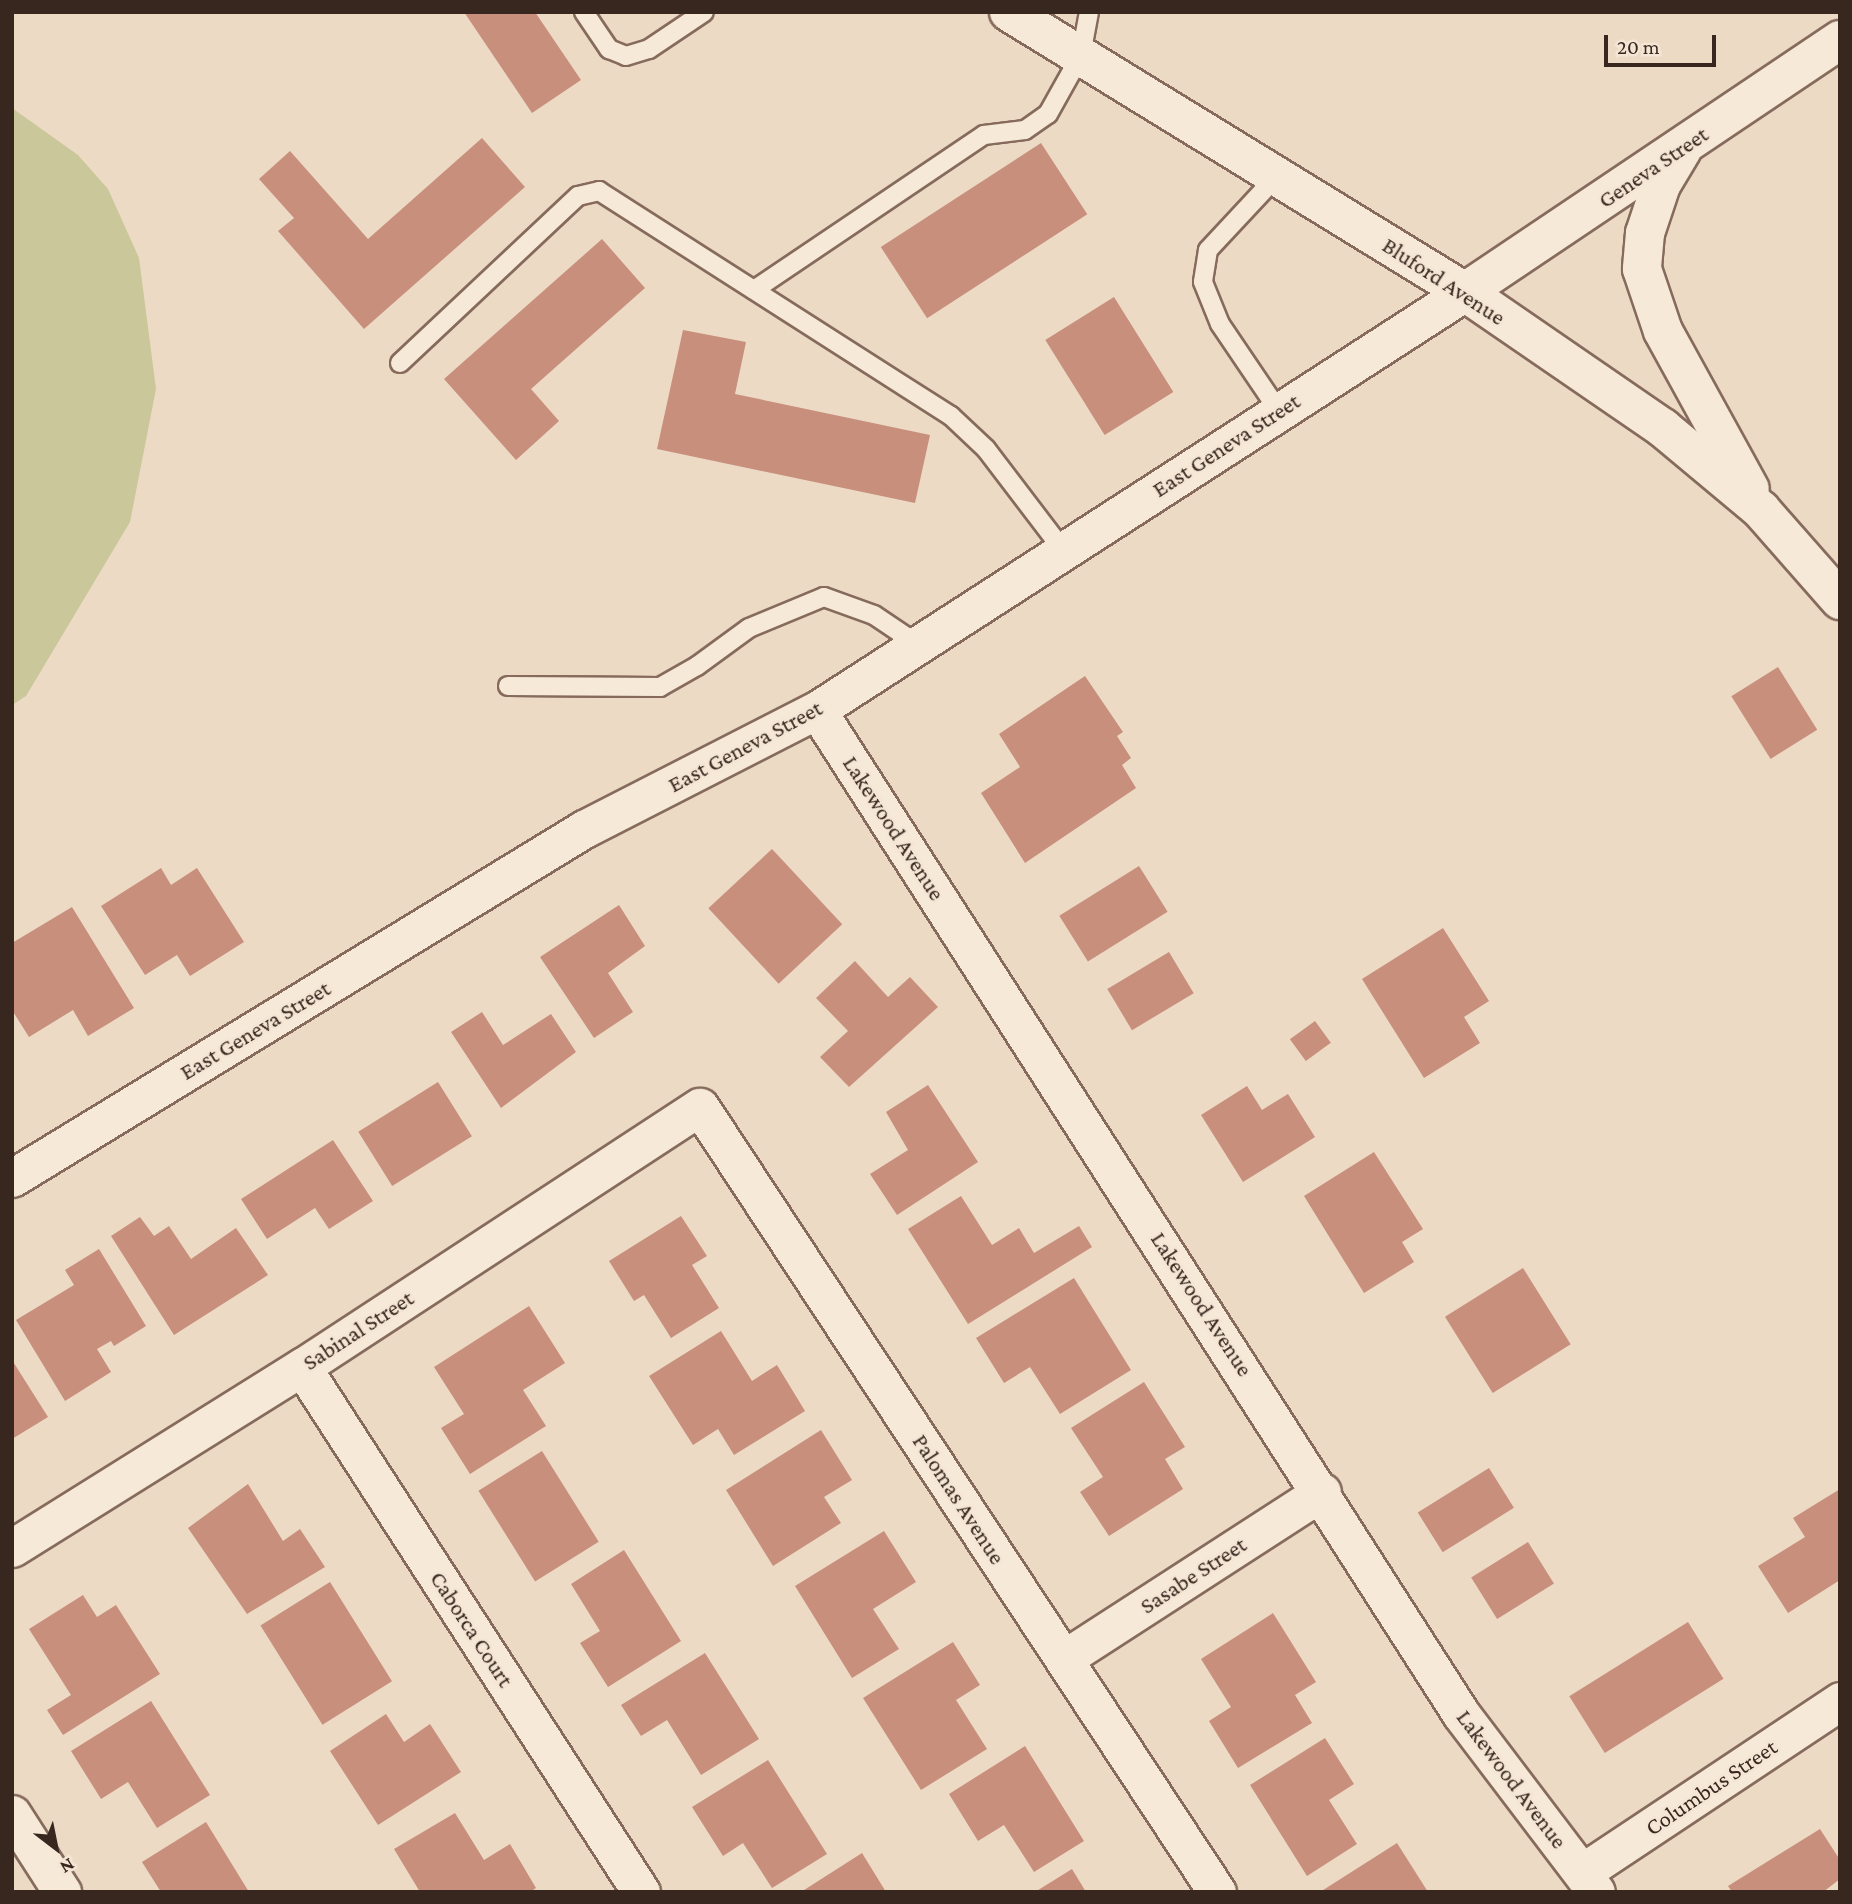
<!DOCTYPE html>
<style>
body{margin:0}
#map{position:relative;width:1852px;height:1904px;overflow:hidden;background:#ecdac5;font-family:"Crimson Pro",serif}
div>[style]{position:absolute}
.green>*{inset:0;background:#cac79a}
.building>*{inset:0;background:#c88f7d;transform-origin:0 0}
.roads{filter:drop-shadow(2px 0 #866b5c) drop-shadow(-2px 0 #866b5c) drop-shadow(0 2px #866b5c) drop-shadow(0 -2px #866b5c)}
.lane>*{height:18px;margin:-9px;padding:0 9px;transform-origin:9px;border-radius:9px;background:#f7e9d8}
.street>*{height:37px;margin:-18.5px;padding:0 18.5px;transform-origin:18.5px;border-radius:18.5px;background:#f7e9d8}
.secondary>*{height:38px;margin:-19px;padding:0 19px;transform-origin:19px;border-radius:19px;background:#f7e9d8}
span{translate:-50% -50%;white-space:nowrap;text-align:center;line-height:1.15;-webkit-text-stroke:5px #f4e5d4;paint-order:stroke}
.street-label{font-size:23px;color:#37271f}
.frame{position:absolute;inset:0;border:14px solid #37271f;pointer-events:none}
.north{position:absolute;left:21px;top:1813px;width:70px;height:70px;-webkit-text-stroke:5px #f4e5d4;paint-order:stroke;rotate:148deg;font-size:19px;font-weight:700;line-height:28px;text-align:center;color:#37271f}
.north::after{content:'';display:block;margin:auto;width:24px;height:32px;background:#37271f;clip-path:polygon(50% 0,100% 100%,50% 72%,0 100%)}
.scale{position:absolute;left:1604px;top:35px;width:112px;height:32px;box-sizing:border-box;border:4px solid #37271f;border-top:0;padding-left:9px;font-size:21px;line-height:24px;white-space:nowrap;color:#37271f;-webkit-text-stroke:5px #f4e5d4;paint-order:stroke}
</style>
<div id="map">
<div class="green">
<i style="clip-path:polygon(12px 108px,78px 155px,108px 189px,139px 258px,156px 389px,130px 522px,26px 696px,12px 705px)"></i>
</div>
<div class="building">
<i style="clip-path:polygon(464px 12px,535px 12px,581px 80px,532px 113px)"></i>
<i style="clip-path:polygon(482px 138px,525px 187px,364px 329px,278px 231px,294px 218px,259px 179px,290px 151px,368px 239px)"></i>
<i style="left:1041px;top:143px;width:85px;height:191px;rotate:57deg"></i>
<i style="clip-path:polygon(602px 239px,645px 288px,531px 389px,559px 421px,516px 460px,444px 379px)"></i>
<i style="left:1114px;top:297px;width:112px;height:81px;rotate:58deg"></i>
<i style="clip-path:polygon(683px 330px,746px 342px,735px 394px,930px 435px,915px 503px,657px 449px)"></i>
<i style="left:1778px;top:667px;width:74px;height:55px;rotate:58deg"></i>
<i style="clip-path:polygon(1085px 676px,1123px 732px,1117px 736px,1131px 758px,1122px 765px,1136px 788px,1025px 863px,981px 793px,1020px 767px,999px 734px)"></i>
<i style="left:772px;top:849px;width:103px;height:87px;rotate:47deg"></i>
<i style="left:1139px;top:866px;width:54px;height:94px;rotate:58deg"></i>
<i style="clip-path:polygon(161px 868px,171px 885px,197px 868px,244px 942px,190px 976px,177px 955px,145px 975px,101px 906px)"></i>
<i style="clip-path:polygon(619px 905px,645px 946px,608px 973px,633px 1012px,594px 1038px,540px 957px)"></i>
<i style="clip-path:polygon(72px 907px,134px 1008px,88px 1036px,73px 1010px,29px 1037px,12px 1010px,12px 943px)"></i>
<i style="clip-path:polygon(1443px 928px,1489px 1001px,1464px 1017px,1480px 1043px,1424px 1078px,1362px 979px)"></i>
<i style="left:1169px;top:952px;width:48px;height:72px;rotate:59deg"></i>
<i style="clip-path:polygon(855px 961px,888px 997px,910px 977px,938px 1007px,849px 1087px,820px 1057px,848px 1031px,816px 998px)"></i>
<i style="clip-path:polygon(482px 1012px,503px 1045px,551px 1014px,576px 1052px,501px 1108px,451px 1032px)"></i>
<i style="left:1315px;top:1021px;width:27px;height:31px;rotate:54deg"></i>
<i style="left:438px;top:1082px;width:64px;height:94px;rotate:58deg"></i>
<i style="clip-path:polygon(928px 1085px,978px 1162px,897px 1215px,870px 1174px,908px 1150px,886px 1112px)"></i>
<i style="clip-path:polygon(1247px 1086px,1262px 1110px,1288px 1094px,1315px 1137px,1243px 1182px,1201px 1115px)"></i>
<i style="clip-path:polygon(333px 1140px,373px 1201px,329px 1229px,315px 1208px,267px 1239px,241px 1199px)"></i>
<i style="clip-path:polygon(1374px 1152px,1423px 1229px,1402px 1242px,1414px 1262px,1364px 1293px,1304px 1196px)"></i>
<i style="clip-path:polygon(961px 1196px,992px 1245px,1019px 1228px,1034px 1253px,1079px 1226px,1092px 1247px,968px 1324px,908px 1229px)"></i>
<i style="clip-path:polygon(681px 1216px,707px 1256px,692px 1265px,719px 1308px,671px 1338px,644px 1295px,634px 1301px,609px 1261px)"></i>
<i style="clip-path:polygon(140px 1217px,154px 1236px,169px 1226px,191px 1259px,236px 1228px,268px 1275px,174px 1335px,111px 1236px)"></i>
<i style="clip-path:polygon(99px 1249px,146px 1326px,114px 1346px,111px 1341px,97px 1349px,111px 1372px,65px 1401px,16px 1320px,74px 1285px,65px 1270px)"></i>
<i style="left:1523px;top:1268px;width:90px;height:92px;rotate:58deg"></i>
<i style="clip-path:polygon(1074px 1278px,1131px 1370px,1060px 1414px,1030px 1367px,1004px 1383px,976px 1338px)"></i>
<i style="clip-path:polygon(529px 1306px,565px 1363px,523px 1390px,546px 1426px,470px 1474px,441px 1428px,464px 1414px,434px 1367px)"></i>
<i style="clip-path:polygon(721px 1331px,752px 1381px,777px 1365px,805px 1411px,734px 1455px,718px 1429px,693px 1445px,649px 1376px)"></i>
<i style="clip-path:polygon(12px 1360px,48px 1417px,12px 1439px)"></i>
<i style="clip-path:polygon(1144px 1382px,1185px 1447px,1165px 1459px,1183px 1489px,1109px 1536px,1080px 1492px,1103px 1477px,1071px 1428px)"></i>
<i style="clip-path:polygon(821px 1430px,852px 1480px,824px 1497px,841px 1523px,773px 1566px,726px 1490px)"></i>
<i style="left:542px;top:1451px;width:107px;height:75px;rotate:58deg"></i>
<i style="left:1489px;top:1468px;width:47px;height:84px;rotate:58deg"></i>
<i style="clip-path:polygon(248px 1484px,283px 1541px,300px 1529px,325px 1567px,247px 1614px,188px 1528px)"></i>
<i style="clip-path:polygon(1840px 1489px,1840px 1580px,1788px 1613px,1758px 1566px,1805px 1537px,1793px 1518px)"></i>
<i style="clip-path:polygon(884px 1531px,916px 1582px,873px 1609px,899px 1649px,852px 1678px,795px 1586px)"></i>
<i style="left:1528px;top:1542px;width:49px;height:67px;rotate:58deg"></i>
<i style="clip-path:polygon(624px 1550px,681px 1641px,608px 1687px,580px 1643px,600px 1631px,571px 1584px)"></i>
<i style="left:330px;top:1582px;width:117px;height:82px;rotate:58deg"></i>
<i style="clip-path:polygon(83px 1595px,97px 1617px,116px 1605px,160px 1674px,63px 1735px,47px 1710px,71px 1695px,29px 1629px)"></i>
<i style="clip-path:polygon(1273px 1613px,1316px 1682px,1295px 1695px,1312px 1723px,1238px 1768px,1209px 1721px,1231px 1707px,1201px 1659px)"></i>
<i style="left:1688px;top:1622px;width:67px;height:140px;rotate:58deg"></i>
<i style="clip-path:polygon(953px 1642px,980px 1685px,956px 1700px,987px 1749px,921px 1790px,863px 1698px)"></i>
<i style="clip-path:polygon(705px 1653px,759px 1739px,701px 1775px,667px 1720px,641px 1736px,621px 1705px)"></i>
<i style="clip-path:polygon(151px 1701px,210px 1795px,157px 1828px,128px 1782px,101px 1799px,71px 1751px)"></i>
<i style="clip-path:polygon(386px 1714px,404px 1742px,430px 1724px,461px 1772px,378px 1825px,330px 1751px)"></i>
<i style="clip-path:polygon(1325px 1738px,1354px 1784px,1329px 1800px,1357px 1844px,1307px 1876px,1250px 1785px)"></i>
<i style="clip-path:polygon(1025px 1746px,1084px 1841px,1034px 1872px,1004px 1825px,978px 1841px,949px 1794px)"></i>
<i style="clip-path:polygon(768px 1760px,827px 1854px,772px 1888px,743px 1843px,723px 1856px,692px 1807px)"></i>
<i style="clip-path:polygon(455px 1813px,484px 1860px,510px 1844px,536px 1888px,530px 1892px,420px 1892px,394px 1849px)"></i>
<i style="clip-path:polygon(206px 1822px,249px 1892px,161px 1892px,142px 1862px)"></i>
<i style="clip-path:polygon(1820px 1829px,1840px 1860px,1840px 1879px,1823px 1892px,1732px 1892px,1728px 1886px)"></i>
<i style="clip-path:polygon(1397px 1843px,1428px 1892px,1320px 1892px)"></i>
<i style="clip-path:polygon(862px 1853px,886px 1892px,801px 1892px)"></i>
<i style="clip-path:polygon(1072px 1869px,1086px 1892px,1035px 1892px)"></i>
</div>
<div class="roads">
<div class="lane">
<i style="left:584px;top:12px;width:45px;rotate:56deg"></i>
<i style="left:609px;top:49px;width:18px;rotate:22deg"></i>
<i style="left:626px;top:56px;width:24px;rotate:-17deg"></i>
<i style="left:649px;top:49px;width:66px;rotate:-33.9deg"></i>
<i style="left:1277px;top:176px;width:101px;rotate:133deg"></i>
<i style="left:1208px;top:250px;width:32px;rotate:99deg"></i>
<i style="left:1203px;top:282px;width:45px;rotate:68deg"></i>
<i style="left:1220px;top:324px;width:105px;rotate:55.9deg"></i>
<i style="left:754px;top:290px;width:277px;rotate:-34deg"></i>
<i style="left:984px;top:135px;width:41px;rotate:-7deg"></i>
<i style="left:1025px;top:130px;width:28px;rotate:-35deg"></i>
<i style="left:1048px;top:114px;width:68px;rotate:-60.8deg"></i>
<i style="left:1081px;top:55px;width:44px;rotate:-79.5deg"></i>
<i style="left:400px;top:363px;width:244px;rotate:-43.2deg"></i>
<i style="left:578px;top:196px;width:22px;rotate:-13deg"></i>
<i style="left:599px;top:191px;width:418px;rotate:32.6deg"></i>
<i style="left:951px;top:416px;width:48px;rotate:43.3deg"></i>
<i style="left:986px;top:449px;width:127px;rotate:52.7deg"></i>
<i style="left:508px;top:686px;width:152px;rotate:0.4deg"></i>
<i style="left:660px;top:687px;width:43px;rotate:-29.6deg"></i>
<i style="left:697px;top:666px;width:64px;rotate:-36.2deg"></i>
<i style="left:749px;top:628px;width:81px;rotate:-22.5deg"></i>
<i style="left:824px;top:597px;width:53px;rotate:19.8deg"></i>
<i style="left:874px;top:615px;width:52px;rotate:34deg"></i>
</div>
<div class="street">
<i style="left:817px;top:710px;width:1193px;rotate:57.32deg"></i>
<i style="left:1461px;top:1714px;width:223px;rotate:52.8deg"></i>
<i style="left:12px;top:1178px;width:670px;rotate:-31.39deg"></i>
<i style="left:584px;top:829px;width:262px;rotate:-27.1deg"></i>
<i style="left:817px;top:710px;width:771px;rotate:-32.82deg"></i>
<i style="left:302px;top:1367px;width:625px;rotate:57.15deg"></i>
<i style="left:12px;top:1548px;width:342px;rotate:-32deg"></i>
<i style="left:302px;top:1367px;width:475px;rotate:-33.2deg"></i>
<i style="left:700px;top:1107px;width:940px;rotate:56.63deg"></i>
<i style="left:1065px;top:1658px;width:306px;rotate:-32.9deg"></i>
<i style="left:12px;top:1814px;width:93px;rotate:57.3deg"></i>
<i style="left:1583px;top:1872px;width:309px;rotate:-33.6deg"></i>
</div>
<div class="secondary">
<i style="left:1009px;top:12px;width:535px;rotate:31.55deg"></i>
<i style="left:1465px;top:292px;width:240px;rotate:34.5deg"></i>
<i style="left:1663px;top:428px;width:128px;rotate:39.9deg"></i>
<i style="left:1761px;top:510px;width:120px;rotate:48.7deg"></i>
<i style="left:1682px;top:150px;width:41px;rotate:121deg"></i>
<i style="left:1661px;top:185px;width:51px;rotate:108.4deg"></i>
<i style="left:1645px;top:233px;width:36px;rotate:95deg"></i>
<i style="left:1642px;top:269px;width:65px;rotate:71.3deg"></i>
<i style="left:1663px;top:331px;width:180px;rotate:61.2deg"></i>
<i style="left:1465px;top:292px;width:452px;rotate:-33.9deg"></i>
</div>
</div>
<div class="street-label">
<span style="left:1653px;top:167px;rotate:-34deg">Geneva Street</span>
<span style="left:1444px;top:281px;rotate:33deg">Bluford Avenue</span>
<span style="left:1226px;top:445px;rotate:-33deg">East Geneva Street</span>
<span style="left:745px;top:746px;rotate:-28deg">East Geneva Street</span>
<span style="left:894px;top:828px;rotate:57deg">Lakewood Avenue</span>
<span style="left:255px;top:1030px;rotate:-31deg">East Geneva Street</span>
<span style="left:1202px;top:1304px;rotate:57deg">Lakewood Avenue</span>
<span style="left:358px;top:1330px;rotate:-33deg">Sabinal Street</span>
<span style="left:959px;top:1499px;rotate:57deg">Palomas Avenue</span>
<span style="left:1193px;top:1575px;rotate:-33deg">Sasabe Street</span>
<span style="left:472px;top:1629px;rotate:57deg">Caborca Court</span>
<span style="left:1512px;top:1779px;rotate:53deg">Lakewood Avenue</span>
<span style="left:1711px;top:1787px;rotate:-34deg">Columbus Street</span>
</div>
<div class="frame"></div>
<div class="north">N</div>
<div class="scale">20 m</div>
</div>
